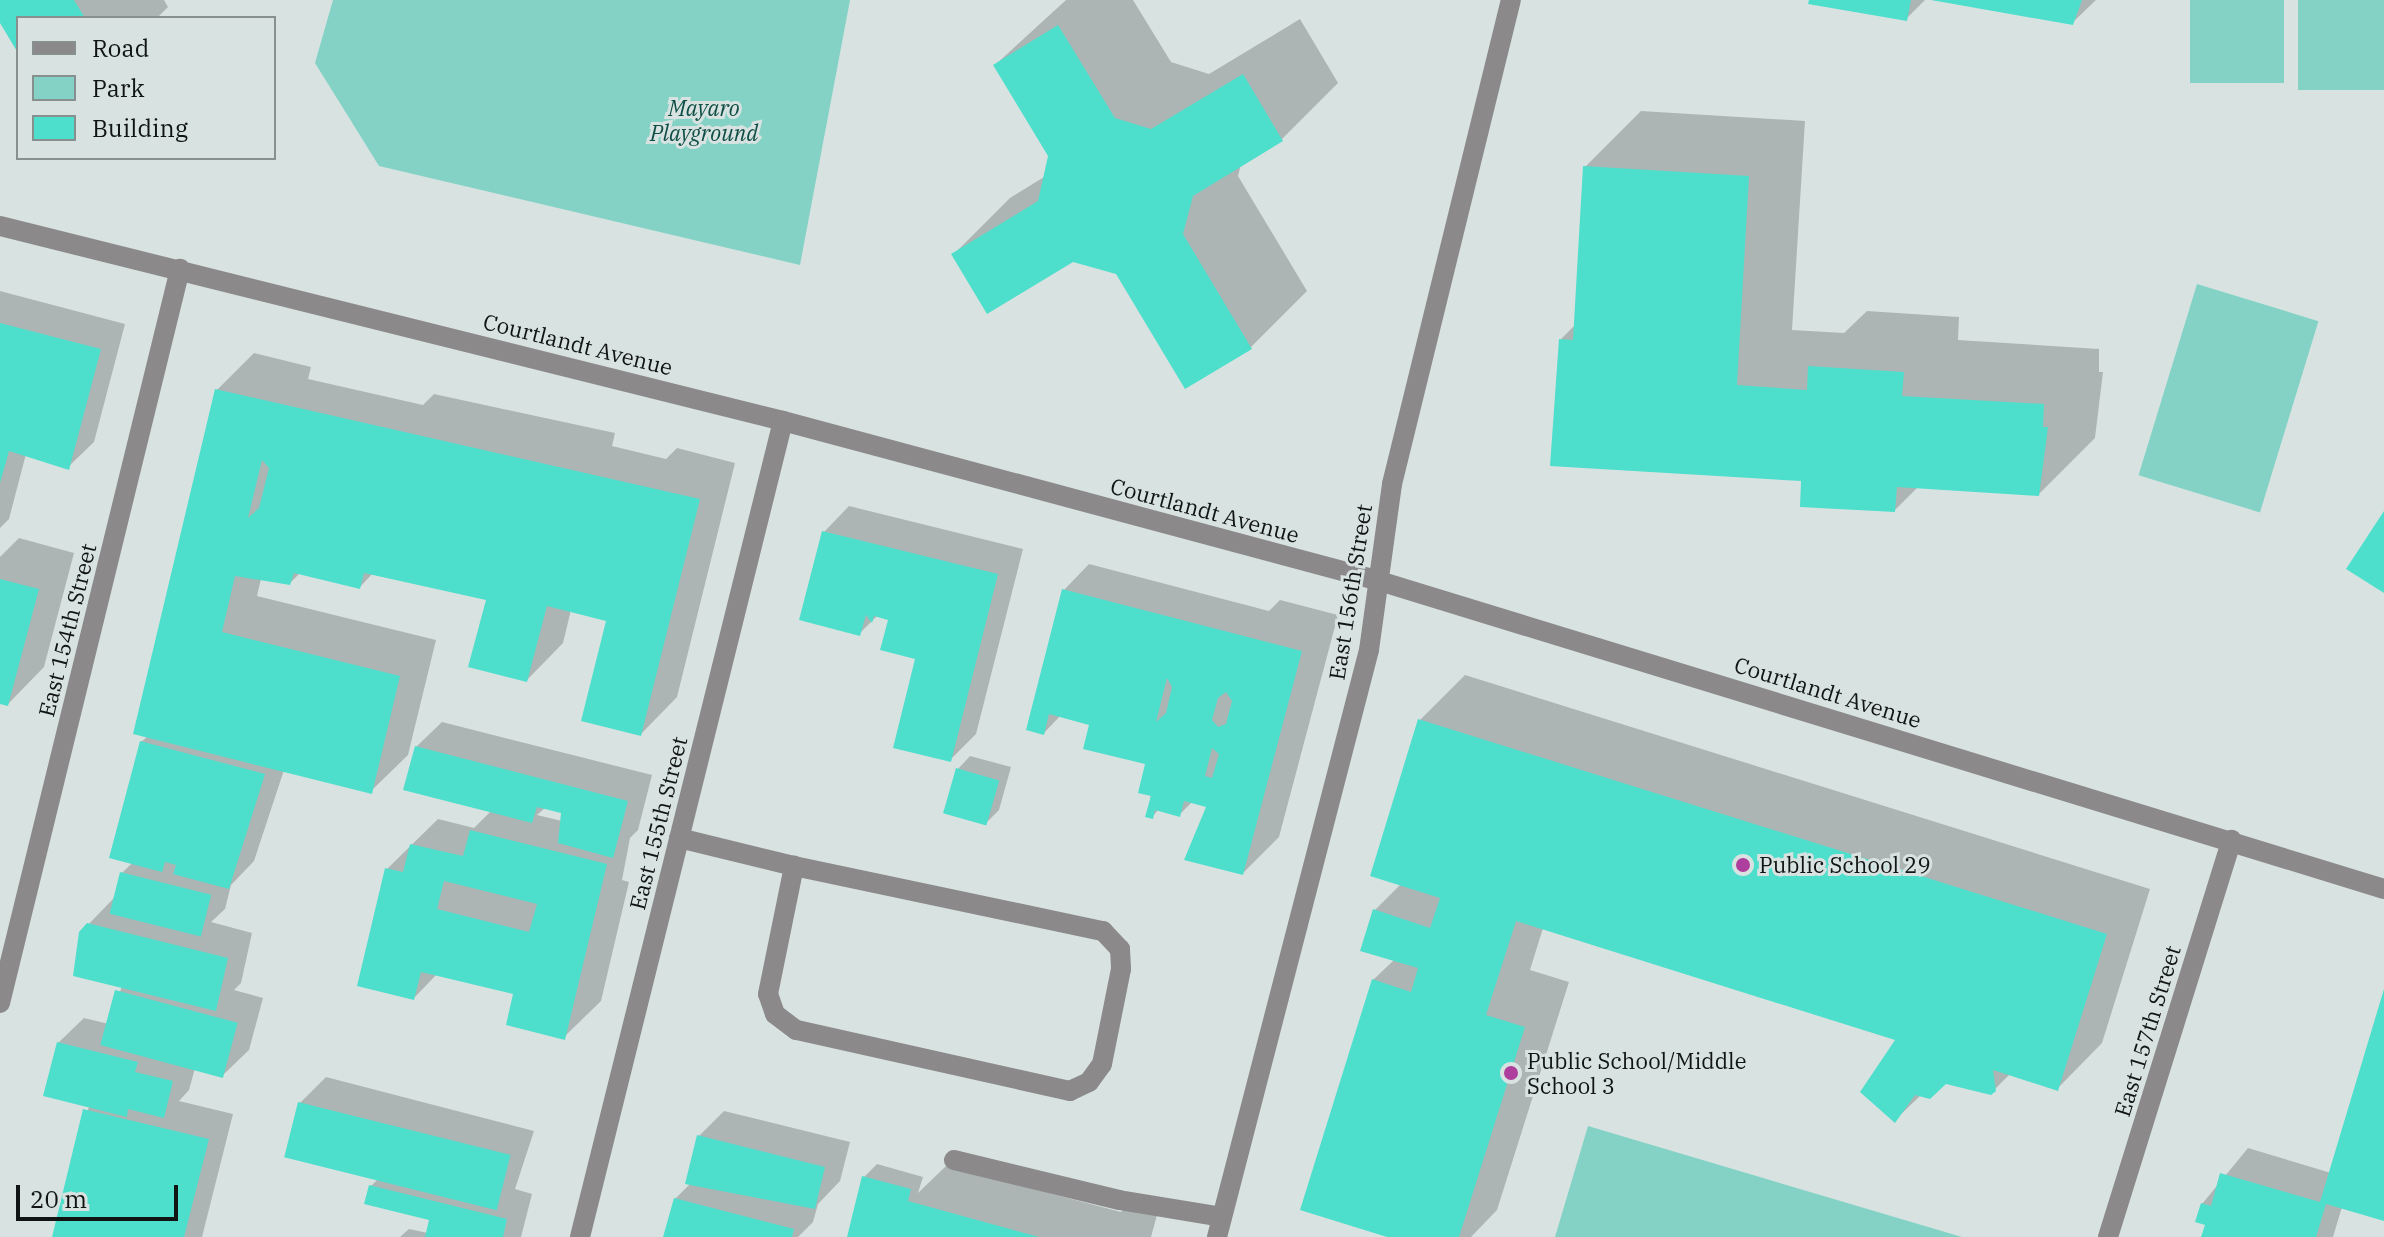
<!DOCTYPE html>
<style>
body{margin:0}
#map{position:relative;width:2384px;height:1237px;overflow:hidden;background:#d8e3e1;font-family:"IBM Plex Serif",serif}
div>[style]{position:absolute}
.green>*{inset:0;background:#84d2c5;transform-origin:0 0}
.shadow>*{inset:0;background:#0003}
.building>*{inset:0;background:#4edecc;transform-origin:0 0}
.minor>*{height:20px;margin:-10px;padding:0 10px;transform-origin:10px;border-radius:10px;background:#8c898b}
.dots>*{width:22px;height:22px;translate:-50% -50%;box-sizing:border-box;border:4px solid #d8e3e1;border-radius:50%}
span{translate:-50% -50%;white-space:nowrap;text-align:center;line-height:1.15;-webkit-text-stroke:6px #d8e3e1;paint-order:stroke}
.park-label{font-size:22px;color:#0f4e46;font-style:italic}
.street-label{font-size:22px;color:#101413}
.poi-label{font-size:22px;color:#101413}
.left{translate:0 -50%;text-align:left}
.legend{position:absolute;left:16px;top:16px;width:260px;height:144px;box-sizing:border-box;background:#d8e3e1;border:2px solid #88908f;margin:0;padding:10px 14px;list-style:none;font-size:24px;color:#101413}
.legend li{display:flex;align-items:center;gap:16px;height:40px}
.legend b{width:40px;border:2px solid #88908f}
.scale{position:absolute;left:16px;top:1185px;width:162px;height:36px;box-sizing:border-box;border:4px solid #101413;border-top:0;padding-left:10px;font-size:24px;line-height:28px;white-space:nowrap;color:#101413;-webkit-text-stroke:6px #d8e3e1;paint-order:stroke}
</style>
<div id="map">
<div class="green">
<i style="clip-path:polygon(333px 0,850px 0,800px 265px,379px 166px,315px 63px)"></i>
<i style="left:2190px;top:0;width:94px;height:83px"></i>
<i style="left:2298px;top:0;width:86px;height:90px"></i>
<i style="left:2197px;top:284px;width:127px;height:200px;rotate:17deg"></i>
<i style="clip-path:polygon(1588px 1126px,1962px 1237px,1555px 1237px)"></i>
</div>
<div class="shadow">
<i style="clip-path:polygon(0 0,164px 0,168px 7px,157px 18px,18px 18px,18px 50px,0 19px)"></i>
<i style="clip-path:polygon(1066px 0,1133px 0,1171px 62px,1209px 74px,1300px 19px,1338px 83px,1282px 139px,1241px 164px,1238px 176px,1307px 291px,1251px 347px,1186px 386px,1117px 273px,1073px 260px,954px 254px,1010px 198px,1044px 177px,1050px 156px,995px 65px)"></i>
<i style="clip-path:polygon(1811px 0,1925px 0,1907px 18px)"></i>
<i style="clip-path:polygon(1934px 0,2096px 0,2072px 23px)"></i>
<i style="clip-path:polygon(1641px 111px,1805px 121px,1792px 330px,1844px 333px,1867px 311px,1959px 317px,1958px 340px,2099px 349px,2099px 372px,2103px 372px,2095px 438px,2039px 494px,1918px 487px,1895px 510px,1804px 479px,1561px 339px,1576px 324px,1585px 167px)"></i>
<i style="clip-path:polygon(0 291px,125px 324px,94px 442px,68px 467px,26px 454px,9px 519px,0 528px)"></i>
<i style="clip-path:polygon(254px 353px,311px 367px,308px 379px,423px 405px,434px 394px,615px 433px,612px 446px,666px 459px,677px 448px,735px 463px,677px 697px,641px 734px,608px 619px,571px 610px,563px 643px,527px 680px,488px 598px,373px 573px,360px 587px,300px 573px,290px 583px,261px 579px,257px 596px,436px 640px,408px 755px,371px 791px,284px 770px,254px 861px,231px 885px,225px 909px,211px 922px,252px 933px,241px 983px,234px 990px,263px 998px,249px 1050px,223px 1075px,195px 1068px,189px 1090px,179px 1101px,233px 1114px,202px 1237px,54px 1237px,89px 1106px,58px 1043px,84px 1018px,109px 1024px,122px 986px,80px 933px,114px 898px,122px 873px,133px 862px,141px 742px,148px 736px,217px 390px)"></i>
<i style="clip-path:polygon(849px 506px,1023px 549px,976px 734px,950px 760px,918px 658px,890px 618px,878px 615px,860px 633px,824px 532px)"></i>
<i style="clip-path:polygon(19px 538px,74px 553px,44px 667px,8px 704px,0 702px,0 557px)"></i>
<i style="clip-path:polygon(1089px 564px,1269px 611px,1280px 600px,1338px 615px,1279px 837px,1243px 873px,1187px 858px,1208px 805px,1193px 801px,1179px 815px,1159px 809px,1152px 817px,1148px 763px,1092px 723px,1061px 715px,1044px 733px,1064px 590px)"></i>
<i style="clip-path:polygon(1465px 675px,2150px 889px,2102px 1043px,2057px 1089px,2010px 1074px,1994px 1090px,1946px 1082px,1921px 1095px,1895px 1120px,1898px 1039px,1543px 928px,1530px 970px,1569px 982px,1497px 1210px,1471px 1237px,1393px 1237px,1373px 980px,1395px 959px,1375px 910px,1401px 884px,1372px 875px,1420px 720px)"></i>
<i style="clip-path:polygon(evenodd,442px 722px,652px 775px,638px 830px,630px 838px,622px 880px,629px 882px,601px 1001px,564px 1037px,515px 993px,437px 974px,414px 998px,387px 869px,438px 819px,474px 828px,492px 810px,416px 747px,442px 722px,546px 807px,564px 811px,562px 821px,537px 815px,546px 807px)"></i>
<i style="clip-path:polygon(970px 756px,1011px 767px,999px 810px,986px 823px,958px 769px)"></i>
<i style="clip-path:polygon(2384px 993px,2384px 1220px,2342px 1207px,2333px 1237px,2204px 1237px,2208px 1224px,2202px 1204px,2248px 1148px,2331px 1173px)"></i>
<i style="clip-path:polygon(326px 1077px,534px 1131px,515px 1189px,532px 1194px,521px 1237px,400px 1237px,409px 1229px,428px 1233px,431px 1219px,371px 1186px,378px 1179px,300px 1103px)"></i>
<i style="clip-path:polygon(724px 1111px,850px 1142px,840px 1181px,818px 1204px,813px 1222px,798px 1237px,665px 1237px,675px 1199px,691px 1183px,699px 1136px)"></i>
<i style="clip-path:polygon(877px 1164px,923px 1177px,918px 1193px,946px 1166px,1121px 1212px,1127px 1206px,1157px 1215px,1151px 1237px,848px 1237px,864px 1177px)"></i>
</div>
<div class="building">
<i style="clip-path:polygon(0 0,74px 0,85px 18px,18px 18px,18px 53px,0 23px)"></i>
<i style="clip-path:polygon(1809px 0,1911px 0,1907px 21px,1808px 4px)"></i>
<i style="clip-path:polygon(1931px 0,2082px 0,2073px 25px)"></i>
<i style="clip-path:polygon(1058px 25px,1115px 118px,1151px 129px,1243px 74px,1283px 141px,1193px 196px,1183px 234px,1252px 349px,1185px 389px,1116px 274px,1073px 262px,987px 314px,951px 254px,1038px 201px,1048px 156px,993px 65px)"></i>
<i style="clip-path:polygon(1583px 166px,1749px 176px,1737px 385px,1807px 390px,1808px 366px,1904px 372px,1902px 396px,2044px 404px,2043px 427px,2048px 427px,2039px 496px,1897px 487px,1895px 512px,1800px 507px,1801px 481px,1550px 466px,1559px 339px,1573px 340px)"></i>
<i style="clip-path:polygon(0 323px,101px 349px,69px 470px,9px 451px,0 483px)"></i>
<i style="clip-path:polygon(evenodd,215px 389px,700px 499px,641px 736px,581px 721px,606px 621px,547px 606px,527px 682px,468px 667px,486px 600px,364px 573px,360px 589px,294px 573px,290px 585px,235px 576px,222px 632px,400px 676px,372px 794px,133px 734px,215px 389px,262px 460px,269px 468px,259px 508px,248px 518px,262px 460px)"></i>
<i style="clip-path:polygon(2384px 511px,2384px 593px,2346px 569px)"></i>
<i style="clip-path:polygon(822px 531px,998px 574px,951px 762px,893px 748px,915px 659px,880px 650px,888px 620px,874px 616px,872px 623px,866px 615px,860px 636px,799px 620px)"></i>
<i style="clip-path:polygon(0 579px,39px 589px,8px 706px,0 704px)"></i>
<i style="clip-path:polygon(evenodd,1062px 589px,1302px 651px,1243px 875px,1184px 860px,1206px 807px,1184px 801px,1180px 817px,1155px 810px,1153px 819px,1145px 817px,1151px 796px,1138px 793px,1145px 764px,1083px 749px,1089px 725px,1049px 714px,1044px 735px,1026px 730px,1062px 589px,1167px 678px,1172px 687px,1166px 713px,1156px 722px,1167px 678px,1062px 589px,1226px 692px,1232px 701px,1226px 724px,1218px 727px,1212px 720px,1218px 698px,1226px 692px,1062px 589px,1212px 748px,1219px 754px,1212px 778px,1205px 776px,1212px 748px)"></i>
<i style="clip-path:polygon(1418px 719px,2107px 934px,2058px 1091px,1993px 1070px,1996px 1091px,1991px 1095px,1946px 1084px,1930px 1099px,1915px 1095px,1895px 1123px,1860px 1092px,1895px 1040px,1516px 921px,1486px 1015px,1525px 1027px,1459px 1237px,1387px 1237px,1300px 1210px,1372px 979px,1411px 992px,1418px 968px,1360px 951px,1373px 909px,1430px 928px,1440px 898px,1370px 876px)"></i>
<i style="clip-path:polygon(140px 741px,265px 774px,229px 889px,173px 874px,176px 865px,165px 862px,162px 872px,109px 858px)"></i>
<i style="clip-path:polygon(415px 746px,628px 801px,613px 858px,558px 843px,561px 813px,537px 807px,532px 823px,403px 790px)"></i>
<i style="left:956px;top:768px;width:45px;height:47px;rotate:16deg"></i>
<i style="clip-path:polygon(evenodd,470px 830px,607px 864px,565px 1040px,506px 1025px,513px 994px,421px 972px,414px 1000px,357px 986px,385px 868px,403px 872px,410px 844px,463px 856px,470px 830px,444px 881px,537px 904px,529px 932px,437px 909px,444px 881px)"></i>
<i style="left:120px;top:872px;width:94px;height:43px;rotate:14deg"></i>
<i style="clip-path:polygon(87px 923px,228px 958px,216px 1011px,73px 976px,79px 932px)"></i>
<i style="clip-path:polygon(2384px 989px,2384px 1221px,2326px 1204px,2316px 1237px,2201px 1237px,2205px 1225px,2195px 1222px,2201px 1203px,2211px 1206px,2220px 1173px,2320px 1202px)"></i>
<i style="left:115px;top:990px;width:127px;height:57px;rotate:15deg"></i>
<i style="clip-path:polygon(57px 1042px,138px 1062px,135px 1072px,173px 1081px,164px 1118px,128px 1109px,127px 1117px,43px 1096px)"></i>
<i style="left:298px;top:1102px;width:219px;height:57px;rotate:14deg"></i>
<i style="clip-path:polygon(83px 1109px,209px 1139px,184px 1237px,52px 1237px)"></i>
<i style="clip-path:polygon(697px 1135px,825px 1167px,815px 1209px,685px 1184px)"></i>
<i style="clip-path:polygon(862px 1176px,911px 1189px,908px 1201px,1039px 1237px,847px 1237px)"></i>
<i style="clip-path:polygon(369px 1185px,507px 1219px,503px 1237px,425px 1237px,429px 1220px,364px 1204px)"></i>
<i style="clip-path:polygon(674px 1198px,794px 1229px,792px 1237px,663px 1237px)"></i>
</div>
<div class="minor">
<i style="left:0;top:226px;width:807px;rotate:13.98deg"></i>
<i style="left:783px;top:421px;width:614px;rotate:15.01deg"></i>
<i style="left:1376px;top:580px;width:1054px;rotate:17.04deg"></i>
<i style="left:679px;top:838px;width:118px;rotate:13.7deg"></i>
<i style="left:794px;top:866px;width:316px;rotate:11.9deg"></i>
<i style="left:1103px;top:931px;width:25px;rotate:47deg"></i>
<i style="left:1120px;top:949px;width:20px;rotate:87deg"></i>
<i style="left:1121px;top:969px;width:97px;rotate:101.3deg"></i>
<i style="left:1102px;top:1064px;width:22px;rotate:126deg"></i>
<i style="left:1089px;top:1082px;width:21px;rotate:155deg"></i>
<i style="left:1070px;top:1091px;width:281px;rotate:-167.4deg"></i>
<i style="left:796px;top:1030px;width:26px;rotate:-143deg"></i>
<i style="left:775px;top:1014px;width:21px;rotate:-109deg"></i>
<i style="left:768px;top:994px;width:131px;rotate:-78.5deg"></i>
<i style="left:0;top:1003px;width:756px;rotate:-76.22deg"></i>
<i style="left:954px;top:1160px;width:170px;rotate:13.6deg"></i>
<i style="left:1119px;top:1200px;width:104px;rotate:9.4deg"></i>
<i style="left:580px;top:1237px;width:841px;rotate:-76.03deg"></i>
<i style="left:1217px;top:1237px;width:606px;rotate:-75.48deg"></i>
<i style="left:1369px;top:650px;width:168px;rotate:-82.1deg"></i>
<i style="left:1392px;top:484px;width:498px;rotate:-76.2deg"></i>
<i style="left:2108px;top:1237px;width:416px;rotate:-72.7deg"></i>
</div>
<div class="dots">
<i style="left:1743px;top:865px;background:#af3f9c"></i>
<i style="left:1511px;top:1073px;background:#af3f9c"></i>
</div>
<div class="park-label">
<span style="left:704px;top:120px">Mayaro<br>Playground</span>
</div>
<div class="street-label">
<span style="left:578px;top:344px;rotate:14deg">Courtlandt Avenue</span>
<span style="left:1205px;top:510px;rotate:15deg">Courtlandt Avenue</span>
<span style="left:1350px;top:592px;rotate:-81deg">East 156th Street</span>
<span style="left:67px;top:630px;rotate:-76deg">East 154th Street</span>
<span style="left:1828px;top:692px;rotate:17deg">Courtlandt Avenue</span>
<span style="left:658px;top:823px;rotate:-76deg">East 155th Street</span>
<span style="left:2147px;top:1031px;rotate:-73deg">East 157th Street</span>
</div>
<div class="poi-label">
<span class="left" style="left:1759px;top:865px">Public School 29</span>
<span class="left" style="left:1527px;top:1073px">Public School/Middle<br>School 3</span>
</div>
<ul class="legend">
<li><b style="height:10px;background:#8c898b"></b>Road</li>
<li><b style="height:22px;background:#84d2c5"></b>Park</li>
<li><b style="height:22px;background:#4edecc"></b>Building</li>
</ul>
<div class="scale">20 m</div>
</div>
